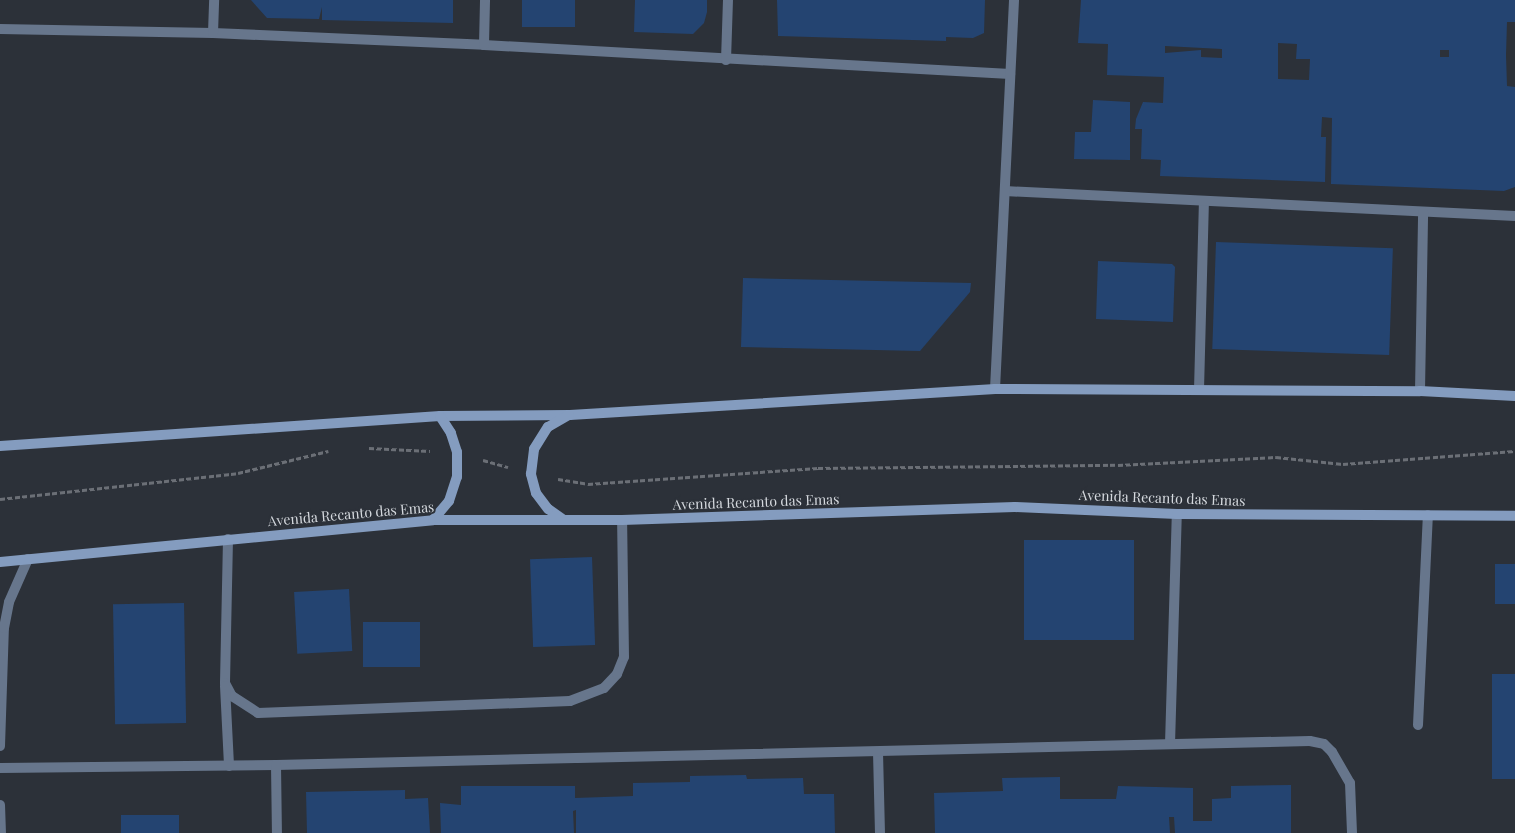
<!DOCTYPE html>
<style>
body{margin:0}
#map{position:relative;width:1515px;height:833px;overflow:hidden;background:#2c3139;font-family:"Playfair Display",serif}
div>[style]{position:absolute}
.building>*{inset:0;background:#244471;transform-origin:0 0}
.path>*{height:3px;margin-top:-1.5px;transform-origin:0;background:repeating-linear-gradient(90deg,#6b6f76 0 5px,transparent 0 7.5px)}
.service>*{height:10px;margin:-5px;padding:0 5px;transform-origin:5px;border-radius:5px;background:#67768c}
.minor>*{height:10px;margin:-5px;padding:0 5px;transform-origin:5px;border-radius:5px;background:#67768c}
.secondary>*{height:10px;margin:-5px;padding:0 5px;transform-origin:5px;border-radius:5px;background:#849cbf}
span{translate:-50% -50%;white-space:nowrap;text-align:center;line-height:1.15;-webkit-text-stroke:4px #2c3139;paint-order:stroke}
.street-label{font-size:14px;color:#d5d9de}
</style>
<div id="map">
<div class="building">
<i style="clip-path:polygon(251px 0,453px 0,453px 23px,322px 20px,322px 7px,319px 19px,267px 18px)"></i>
<i style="left:522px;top:0;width:53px;height:27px"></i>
<i style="clip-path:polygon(635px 0,707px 0,707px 12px,704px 23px,693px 34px,634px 32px)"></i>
<i style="clip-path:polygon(777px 0,985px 0,984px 33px,973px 38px,946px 37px,946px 41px,778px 36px)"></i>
<i style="clip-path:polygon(evenodd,1081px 0,1515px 0,1515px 22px,1507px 22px,1506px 55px,1507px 86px,1515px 87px,1515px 187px,1504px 191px,1331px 184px,1332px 118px,1322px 117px,1321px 137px,1326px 137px,1325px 182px,1160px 176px,1161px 160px,1141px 159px,1142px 129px,1135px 129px,1136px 119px,1143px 102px,1163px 103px,1164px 77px,1107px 75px,1108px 44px,1078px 43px,1081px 0,1278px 43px,1297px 44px,1296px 59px,1310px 59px,1309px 80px,1278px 79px,1278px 43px,1081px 0,1165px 46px,1222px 49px,1222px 58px,1201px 57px,1201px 50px,1165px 53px,1165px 46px,1081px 0,1440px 50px,1449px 50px,1449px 57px,1440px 57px,1440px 50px)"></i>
<i style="clip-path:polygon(1093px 100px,1130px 102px,1130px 160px,1074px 159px,1075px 132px,1091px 132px)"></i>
<i style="left:1216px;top:242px;width:177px;height:107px;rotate:2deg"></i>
<i style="clip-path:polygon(1098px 261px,1172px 264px,1175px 267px,1173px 322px,1096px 319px)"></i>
<i style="clip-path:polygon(743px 278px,971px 283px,970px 292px,920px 351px,741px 347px)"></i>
<i style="left:1134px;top:540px;width:100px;height:110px;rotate:90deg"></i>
<i style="left:592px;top:557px;width:88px;height:62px;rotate:88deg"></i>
<i style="left:1515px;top:564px;width:40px;height:20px;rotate:90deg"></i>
<i style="left:349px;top:589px;width:62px;height:55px;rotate:87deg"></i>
<i style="left:184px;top:603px;width:120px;height:71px;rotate:89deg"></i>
<i style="left:363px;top:622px;width:57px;height:45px"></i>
<i style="left:1515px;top:674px;width:105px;height:23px;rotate:90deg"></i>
<i style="clip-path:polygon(746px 775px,747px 779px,803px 778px,804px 794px,834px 794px,835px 833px,576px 833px,576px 810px,573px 811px,574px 833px,441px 833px,440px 803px,461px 805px,461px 786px,575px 786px,575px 798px,633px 796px,633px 783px,690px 782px,690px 776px)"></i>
<i style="clip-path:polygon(1060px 777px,1060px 799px,1116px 799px,1118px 786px,1193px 788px,1193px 821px,1212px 821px,1212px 799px,1231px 798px,1231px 786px,1291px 785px,1291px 833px,1175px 833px,1174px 817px,1169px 817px,1170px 833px,935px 833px,934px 793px,1003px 791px,1002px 778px)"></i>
<i style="clip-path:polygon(405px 790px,405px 799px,428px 798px,430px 833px,307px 833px,306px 792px)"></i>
<i style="left:179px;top:815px;width:18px;height:58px;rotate:90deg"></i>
</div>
<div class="path">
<i style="left:369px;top:448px;width:61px;rotate:2.8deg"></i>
<i style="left:483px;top:460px;width:26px;rotate:16deg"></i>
<i style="left:558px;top:479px;width:30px;rotate:9deg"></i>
<i style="left:588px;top:484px;width:231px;rotate:-4deg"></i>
<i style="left:818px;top:468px;width:300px;rotate:-0.6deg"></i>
<i style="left:1118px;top:465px;width:158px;rotate:-2.9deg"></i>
<i style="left:1276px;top:457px;width:67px;rotate:6deg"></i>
<i style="left:1343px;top:464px;width:172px;rotate:-4.3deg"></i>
<i style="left:0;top:499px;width:239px;rotate:-6.2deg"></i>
<i style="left:238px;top:473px;width:93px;rotate:-13.7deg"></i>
</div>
<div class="service">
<i style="left:1199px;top:390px;width:189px;rotate:-88.5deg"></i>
<i style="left:228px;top:539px;width:144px;rotate:91.2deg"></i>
<i style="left:225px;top:683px;width:15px;rotate:62deg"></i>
<i style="left:232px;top:696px;width:31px;rotate:33deg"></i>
<i style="left:258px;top:713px;width:312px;rotate:-2.2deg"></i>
<i style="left:570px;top:701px;width:36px;rotate:-21deg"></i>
<i style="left:604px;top:688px;width:19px;rotate:-47deg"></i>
<i style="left:617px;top:674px;width:18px;rotate:-68deg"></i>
<i style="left:624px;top:657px;width:137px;rotate:-90.8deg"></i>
<i style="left:225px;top:686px;width:80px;rotate:87.1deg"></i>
<i style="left:1418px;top:725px;width:210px;rotate:-87.3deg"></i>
<i style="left:1170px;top:744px;width:230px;rotate:-88.3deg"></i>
</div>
<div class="minor">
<i style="left:0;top:29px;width:213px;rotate:1.1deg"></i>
<i style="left:213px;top:33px;width:271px;rotate:2.5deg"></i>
<i style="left:484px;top:45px;width:527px;rotate:3.16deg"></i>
<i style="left:213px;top:33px;width:33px;rotate:-88deg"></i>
<i style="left:484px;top:45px;width:45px;rotate:-88.7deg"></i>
<i style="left:726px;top:60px;width:60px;rotate:-88.1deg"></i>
<i style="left:1005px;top:191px;width:511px;rotate:2.81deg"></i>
<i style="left:995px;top:389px;width:389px;rotate:-87.2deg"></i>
<i style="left:1420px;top:391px;width:179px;rotate:-89deg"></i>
<i style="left:0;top:746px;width:118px;rotate:-88.1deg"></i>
<i style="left:4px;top:628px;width:26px;rotate:-79deg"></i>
<i style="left:9px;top:602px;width:47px;rotate:-66.2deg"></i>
<i style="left:878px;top:752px;width:81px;rotate:88.6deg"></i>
<i style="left:276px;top:765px;width:1034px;rotate:-1.33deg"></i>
<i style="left:1310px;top:741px;width:14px;rotate:12deg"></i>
<i style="left:1324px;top:744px;width:11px;rotate:45deg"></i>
<i style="left:1332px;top:752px;width:36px;rotate:60deg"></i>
<i style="left:1350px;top:783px;width:50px;rotate:87.7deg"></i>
<i style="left:0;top:768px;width:276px;rotate:-0.6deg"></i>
<i style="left:276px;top:765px;width:68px;rotate:89.2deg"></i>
<i style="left:0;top:805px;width:28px;rotate:88deg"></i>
</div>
<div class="secondary">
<i style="left:0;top:446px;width:441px;rotate:-3.9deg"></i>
<i style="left:440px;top:416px;width:130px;rotate:-0.4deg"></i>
<i style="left:570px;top:415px;width:426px;rotate:-3.5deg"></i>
<i style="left:995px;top:389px;width:425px;rotate:0.3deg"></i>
<i style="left:1420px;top:391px;width:95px;rotate:3deg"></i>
<i style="left:433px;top:520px;width:25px;rotate:-50deg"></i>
<i style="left:449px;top:501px;width:25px;rotate:-72deg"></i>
<i style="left:457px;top:477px;width:25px;rotate:-90deg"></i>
<i style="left:457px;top:452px;width:20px;rotate:-108deg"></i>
<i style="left:451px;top:433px;width:20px;rotate:-123deg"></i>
<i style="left:564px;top:520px;width:19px;rotate:-145deg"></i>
<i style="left:548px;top:509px;width:20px;rotate:-127deg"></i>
<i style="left:536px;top:493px;width:20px;rotate:-105deg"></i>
<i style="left:531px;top:474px;width:25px;rotate:-83deg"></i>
<i style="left:534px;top:449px;width:26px;rotate:-58deg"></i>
<i style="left:548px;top:427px;width:24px;rotate:-30deg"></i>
<i style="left:0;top:562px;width:435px;rotate:-5.5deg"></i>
<i style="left:433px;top:520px;width:189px"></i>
<i style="left:622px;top:520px;width:393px;rotate:-1.9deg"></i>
<i style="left:1015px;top:507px;width:162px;rotate:2.5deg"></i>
<i style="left:1177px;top:514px;width:338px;rotate:0.3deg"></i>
</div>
<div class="street-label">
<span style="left:1162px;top:498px;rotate:2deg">Avenida Recanto das Emas</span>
<span style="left:756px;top:502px;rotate:-2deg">Avenida Recanto das Emas</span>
<span style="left:351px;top:514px;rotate:-5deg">Avenida Recanto das Emas</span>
</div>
</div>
